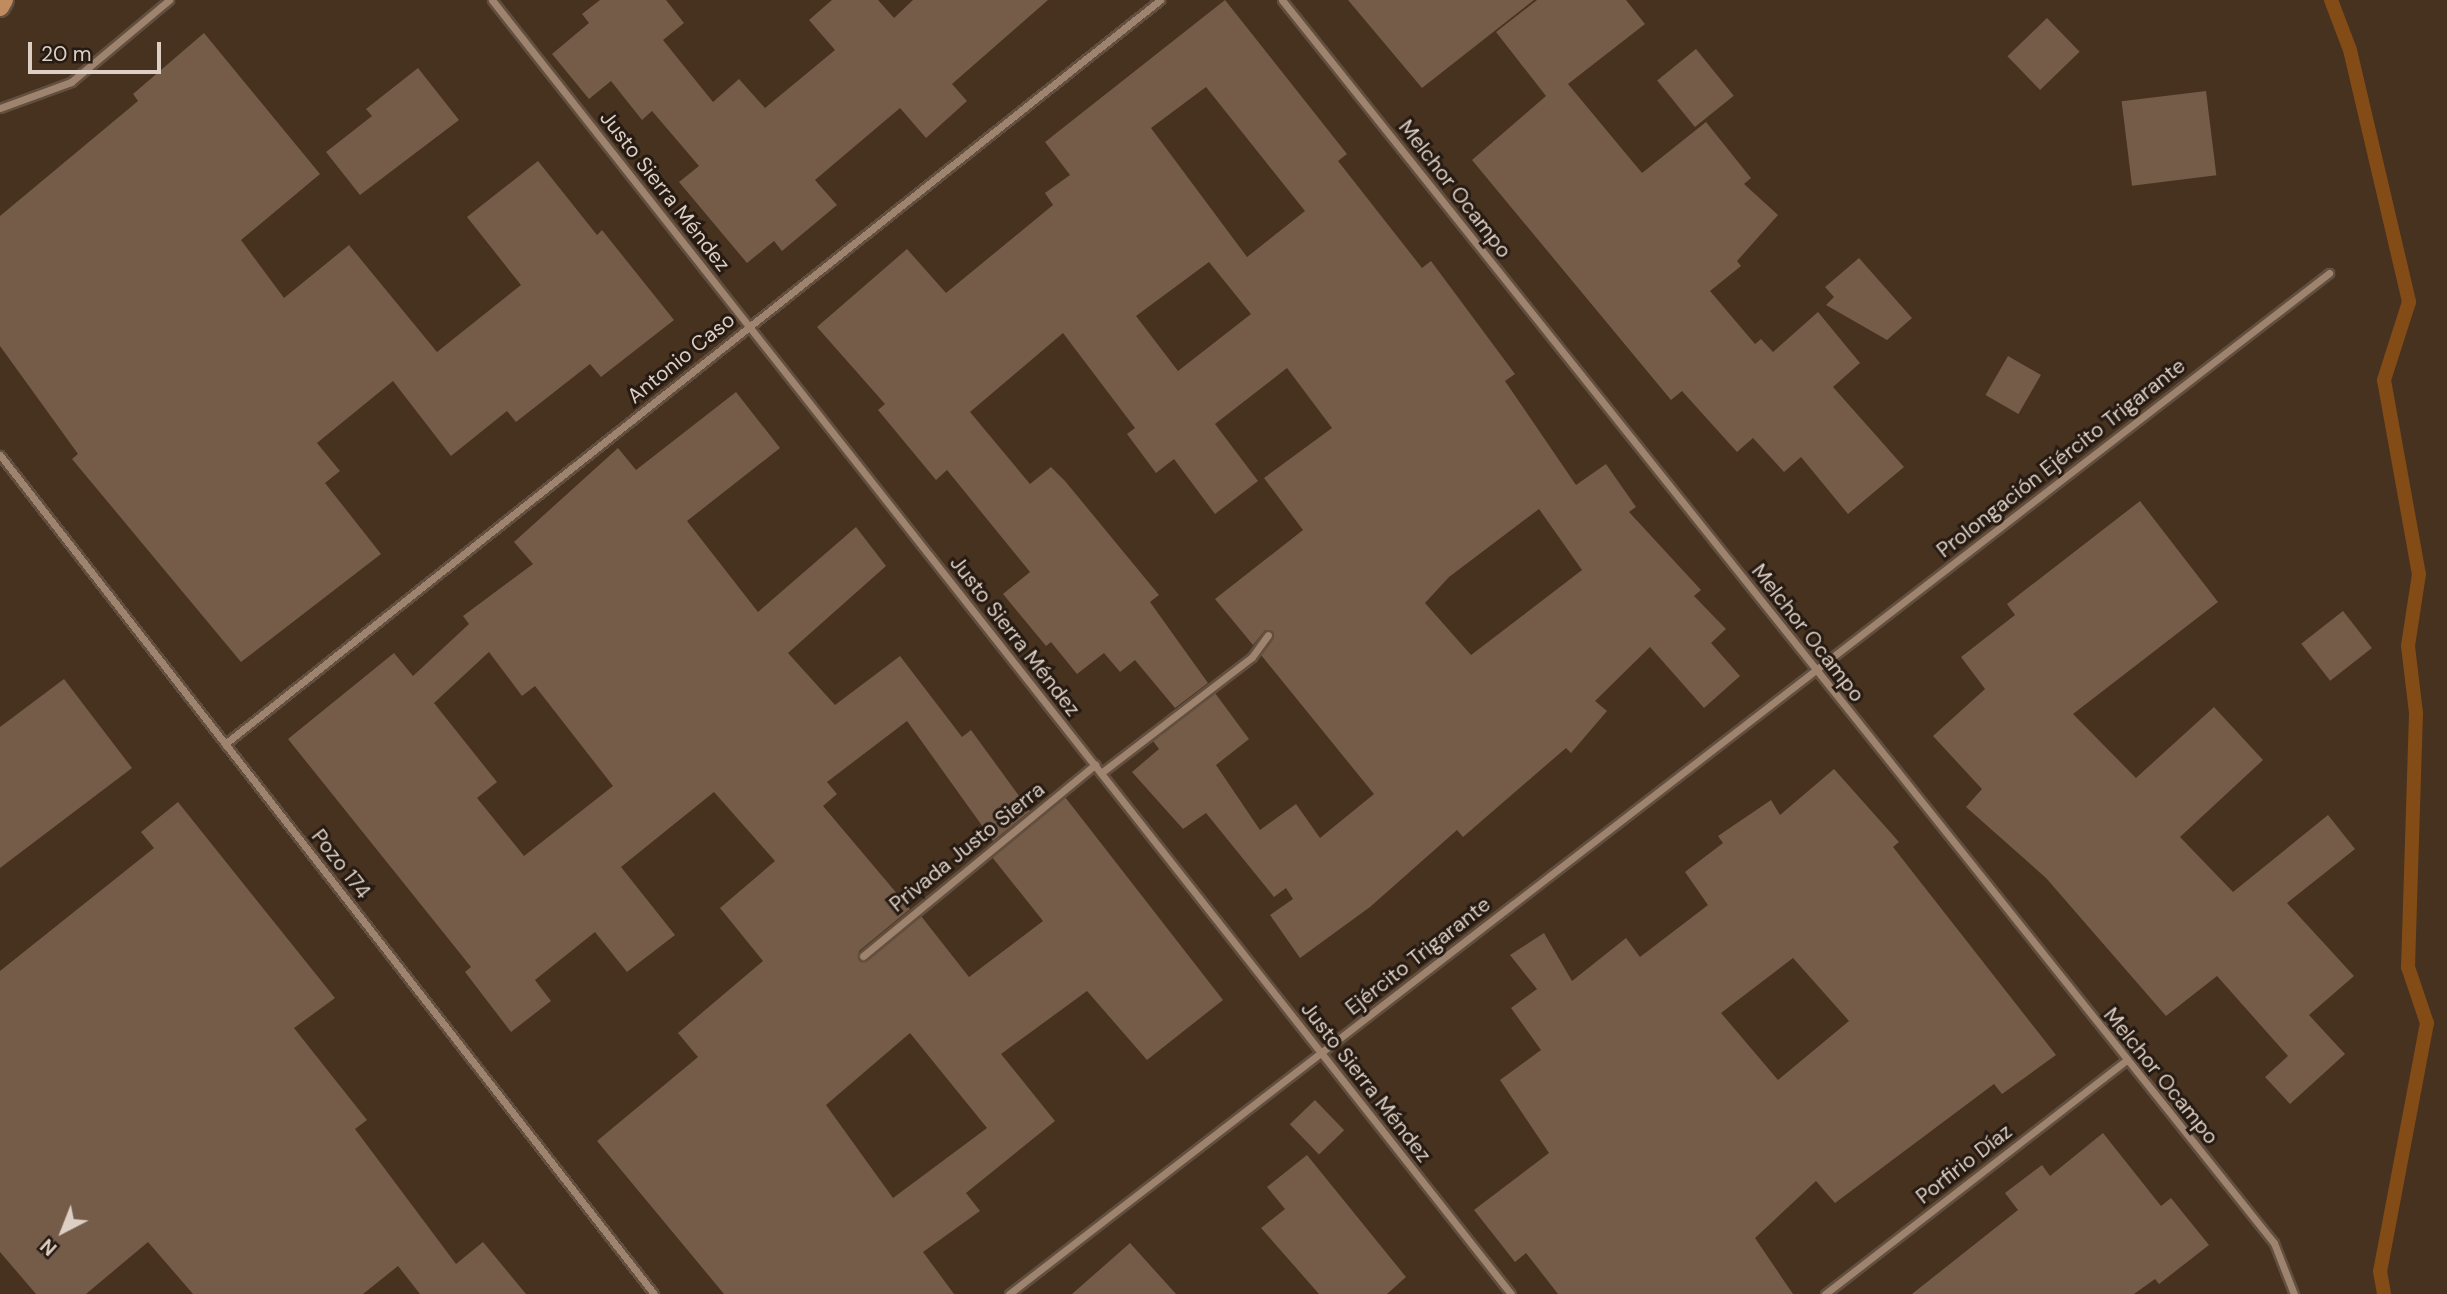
<!DOCTYPE html>
<meta charset="utf-8">
<style>
body{margin:0}
#map{position:relative;width:2447px;height:1294px;overflow:hidden;background:#47311f;font-family:"DM Sans",sans-serif}
div>[style]{position:absolute}
.stream>*{height:14px;margin:-7px;padding:0 7px;transform-origin:7px;border-radius:7px;background:#834b16}
.building>*{inset:0;background:#755c49;transform-origin:0 0}
.roads{filter:drop-shadow(2px 0 #624f3f) drop-shadow(-2px 0 #624f3f) drop-shadow(0 2px #624f3f) drop-shadow(0 -2px #624f3f)}
.minor>*{height:7px;margin:-3.5px;padding:0 3.5px;transform-origin:3.5px;border-radius:3.5px;background:#9e846f}
.primary>*{height:18px;margin:-9px;padding:0 9px;transform-origin:9px;border-radius:9px;background:#c08b5f}
span{translate:-50% -50%;white-space:nowrap;text-align:center;line-height:1.15;-webkit-text-stroke:6px #261b13;paint-order:stroke}
.street-label{font-size:21px;color:#ddcfc4}
.north{position:absolute;left:28px;top:1196px;width:70px;height:70px;-webkit-text-stroke:5px #261b13;paint-order:stroke;rotate:222deg;font-size:19px;font-weight:700;line-height:28px;text-align:center;color:#ddcfc4}
.north::after{content:'';display:block;margin:auto;width:24px;height:32px;background:#ddcfc4;clip-path:polygon(50% 0,100% 100%,50% 72%,0 100%)}
.scale{position:absolute;left:28px;top:42px;width:133px;height:32px;box-sizing:border-box;border:4px solid #ddcfc4;border-top:0;padding-left:9px;font-size:21px;line-height:24px;white-space:nowrap;color:#ddcfc4;-webkit-text-stroke:5px #261b13;paint-order:stroke}
</style>
<div id="map">
<div class="stream">
<i style="left:2331px;top:0;width:53px;rotate:69.2deg"></i>
<i style="left:2350px;top:50px;width:259px;rotate:76.8deg"></i>
<i style="left:2409px;top:302px;width:82px;rotate:107.8deg"></i>
<i style="left:2384px;top:380px;width:197px;rotate:79.8deg"></i>
<i style="left:2419px;top:574px;width:73px;rotate:98.7deg"></i>
<i style="left:2408px;top:646px;width:67px;rotate:83.2deg"></i>
<i style="left:2416px;top:713px;width:254px;rotate:91.8deg"></i>
<i style="left:2408px;top:967px;width:59px;rotate:71.3deg"></i>
<i style="left:2427px;top:1023px;width:252px;rotate:100.7deg"></i>
<i style="left:2380px;top:1271px;width:23px;rotate:80deg"></i>
</div>
<div class="building">
<i style="clip-path:polygon(600px 0,666px 0,684px 23px,663px 40px,713px 102px,739px 79px,765px 108px,835px 50px,809px 20px,832px 0,878px 0,894px 18px,913px 0,1048px 0,952px 84px,967px 101px,926px 138px,900px 108px,815px 180px,837px 205px,782px 251px,774px 241px,747px 263px,679px 182px,699px 166px,652px 111px,642px 120px,611px 81px,589px 99px,552px 54px,589px 23px,582px 14px)"></i>
<i style="clip-path:polygon(evenodd,1225px 0,1347px 154px,1338px 161px,1422px 268px,1431px 261px,1515px 374px,1505px 381px,1576px 485px,1606px 464px,1636px 507px,1629px 512px,1701px 590px,1694px 596px,1726px 629px,1711px 643px,1740px 676px,1704px 708px,1650px 647px,1595px 701px,1607px 711px,1571px 753px,1566px 748px,1463px 837px,1457px 830px,1370px 907px,1300px 958px,1270px 915px,1293px 899px,1286px 888px,1274px 897px,1206px 813px,1183px 829px,1132px 772px,1159px 749px,1153px 741px,1215px 693px,1249px 739px,1216px 765px,1260px 830px,1296px 804px,1320px 838px,1374px 794px,1261px 655px,1273px 632px,1265px 630px,1253px 645px,1215px 599px,1303px 530px,1264px 478px,1332px 428px,1287px 368px,1215px 424px,1258px 481px,1215px 514px,1174px 459px,1156px 473px,1127px 434px,1135px 428px,1063px 333px,970px 412px,1030px 484px,1051px 467px,1065px 481px,1159px 595px,1150px 602px,1208px 683px,1175px 708px,1135px 660px,1120px 672px,1104px 653px,1077px 674px,1051px 642px,1046px 646px,1003px 594px,1030px 572px,947px 470px,936px 480px,878px 410px,885px 404px,817px 327px,907px 249px,946px 293px,1053px 205px,1045px 193px,1070px 175px,1045px 142px,1225px 0,1206px 87px,1305px 211px,1247px 257px,1151px 128px,1206px 87px,1225px 0,1209px 262px,1251px 314px,1178px 371px,1136px 316px,1209px 262px,1225px 0,1539px 509px,1582px 570px,1471px 655px,1425px 603px,1449px 577px,1539px 509px)"></i>
<i style="clip-path:polygon(1348px 0,1534px 0,1422px 88px)"></i>
<i style="clip-path:polygon(1537px 0,1626px 0,1645px 24px,1568px 84px,1642px 173px,1706px 122px,1751px 178px,1744px 184px,1778px 215px,1737px 261px,1741px 266px,1710px 291px,1755px 344px,1761px 339px,1773px 352px,1818px 312px,1860px 363px,1833px 387px,1904px 467px,1848px 514px,1801px 457px,1784px 472px,1753px 438px,1737px 452px,1682px 391px,1671px 400px,1472px 160px,1546px 96px,1496px 32px)"></i>
<i style="left:2047px;top:18px;width:47px;height:55px;rotate:46deg"></i>
<i style="clip-path:polygon(204px 33px,320px 174px,241px 240px,284px 298px,349px 245px,437px 352px,521px 285px,467px 217px,538px 161px,597px 235px,602px 230px,674px 320px,601px 377px,590px 364px,516px 422px,507px 411px,451px 456px,393px 381px,317px 443px,340px 471px,325px 483px,381px 554px,241px 662px,72px 459px,78px 454px,0 346px,0 216px,138px 101px,133px 94px)"></i>
<i style="left:1696px;top:49px;width:60px;height:50px;rotate:51deg"></i>
<i style="clip-path:polygon(418px 68px,459px 120px,360px 195px,326px 152px,372px 116px,366px 109px)"></i>
<i style="left:2206px;top:91px;width:85px;height:85px;rotate:83deg"></i>
<i style="clip-path:polygon(1859px 258px,1912px 318px,1887px 340px,1826px 305px,1834px 297px,1825px 287px)"></i>
<i style="left:2008px;top:356px;width:38px;height:45px;rotate:30deg"></i>
<i style="clip-path:polygon(evenodd,736px 392px,780px 448px,687px 521px,758px 612px,856px 527px,886px 566px,788px 653px,835px 705px,900px 656px,962px 737px,971px 730px,1030px 811px,993px 841px,907px 721px,827px 782px,837px 794px,823px 806px,910px 909px,859px 951px,858px 959px,867px 961px,921px 916px,969px 977px,1043px 921px,992px 857px,1065px 797px,1223px 1000px,1147px 1060px,1087px 991px,1001px 1054px,1055px 1121px,966px 1193px,980px 1211px,923px 1252px,954px 1294px,724px 1294px,597px 1141px,698px 1057px,678px 1033px,763px 961px,720px 908px,775px 861px,714px 792px,621px 867px,675px 935px,627px 972px,595px 932px,535px 980px,551px 1001px,511px 1032px,465px 972px,471px 967px,288px 739px,394px 653px,413px 676px,469px 624px,463px 616px,533px 564px,514px 542px,618px 448px,636px 470px,736px 392px,489px 652px,522px 696px,535px 686px,613px 786px,524px 856px,477px 798px,497px 782px,434px 703px,489px 652px,736px 392px,910px 1033px,987px 1128px,893px 1198px,826px 1105px,910px 1033px)"></i>
<i style="clip-path:polygon(2140px 501px,2218px 602px,2073px 714px,2136px 778px,2214px 707px,2263px 760px,2180px 837px,2233px 892px,2328px 815px,2355px 849px,2287px 903px,2354px 976px,2309px 1015px,2345px 1054px,2290px 1104px,2265px 1077px,2288px 1056px,2217px 976px,2166px 1016px,2046px 878px,1966px 807px,1982px 789px,1933px 736px,1985px 689px,1961px 657px,2015px 615px,2007px 604px)"></i>
<i style="left:2343px;top:611px;width:47px;height:53px;rotate:52deg"></i>
<i style="clip-path:polygon(64px 679px,132px 768px,0 868px,0 727px)"></i>
<i style="clip-path:polygon(evenodd,1834px 769px,1899px 842px,1893px 847px,2056px 1055px,2002px 1094px,1994px 1084px,1835px 1203px,1816px 1181px,1755px 1238px,1793px 1294px,1558px 1294px,1526px 1253px,1515px 1262px,1474px 1210px,1549px 1153px,1500px 1080px,1541px 1050px,1511px 1008px,1537px 989px,1510px 955px,1544px 933px,1572px 981px,1626px 938px,1640px 957px,1708px 905px,1685px 872px,1723px 843px,1718px 836px,1771px 800px,1780px 815px,1834px 769px,1793px 958px,1849px 1021px,1778px 1080px,1721px 1013px,1793px 958px)"></i>
<i style="clip-path:polygon(178px 802px,335px 998px,294px 1028px,367px 1120px,355px 1129px,456px 1264px,483px 1242px,526px 1294px,420px 1294px,398px 1266px,363px 1294px,193px 1294px,148px 1242px,86px 1294px,36px 1294px,0 1252px,0 971px,154px 848px,141px 832px)"></i>
<i style="left:1315px;top:1100px;width:42px;height:35px;rotate:46deg"></i>
<i style="clip-path:polygon(2103px 1133px,2161px 1206px,2171px 1198px,2209px 1245px,2159px 1284px,2155px 1279px,2134px 1294px,1912px 1294px,2018px 1210px,2005px 1193px,2042px 1165px,2050px 1176px)"></i>
<i style="clip-path:polygon(1307px 1155px,1406px 1277px,1387px 1294px,1319px 1294px,1261px 1228px,1285px 1209px,1267px 1187px)"></i>
<i style="clip-path:polygon(1130px 1243px,1176px 1294px,1072px 1294px)"></i>
</div>
<div class="roads">
<div class="minor">
<i style="left:492px;top:0;width:1647px;rotate:51.78deg"></i>
<i style="left:1282px;top:0;width:1590px;rotate:51.41deg"></i>
<i style="left:2274px;top:1243px;width:55px;rotate:68.6deg"></i>
<i style="left:0;top:108px;width:76px;rotate:-20.1deg"></i>
<i style="left:71px;top:82px;width:128px;rotate:-39.9deg"></i>
<i style="left:0;top:455px;width:1064px;rotate:52.06deg"></i>
<i style="left:225px;top:744px;width:1195px;rotate:-38.51deg"></i>
<i style="left:1101px;top:773px;width:190px;rotate:-37.5deg"></i>
<i style="left:1252px;top:657px;width:27px;rotate:-54deg"></i>
<i style="left:863px;top:956px;width:301px;rotate:-39.5deg"></i>
<i style="left:1009px;top:1294px;width:1669px;rotate:-37.72deg"></i>
<i style="left:1825px;top:1294px;width:380px;rotate:-37.8deg"></i>
</div>
<div class="primary">
<i style="left:0;top:7px;width:8px;rotate:-60deg"></i>
</div>
</div>
<div class="street-label">
<span style="left:1455px;top:189px;rotate:52deg">Melchor Ocampo</span>
<span style="left:665px;top:191px;rotate:52deg">Justo Sierra Méndez</span>
<span style="left:681px;top:358px;rotate:-39deg">Antonio Caso</span>
<span style="left:2061px;top:458px;rotate:-38deg">Prolongación Ejército Trigarante</span>
<span style="left:1808px;top:633px;rotate:52deg">Melchor Ocampo</span>
<span style="left:1015px;top:636px;rotate:52deg">Justo Sierra Méndez</span>
<span style="left:967px;top:847px;rotate:-39deg">Privada Justo Sierra</span>
<span style="left:341px;top:864px;rotate:52deg">Pozo 174</span>
<span style="left:1418px;top:956px;rotate:-38deg">Ejército Trigarante</span>
<span style="left:2161px;top:1076px;rotate:51deg">Melchor Ocampo</span>
<span style="left:1366px;top:1082px;rotate:52deg">Justo Sierra Méndez</span>
<span style="left:1964px;top:1164px;rotate:-38deg">Porfirio Díaz</span>
</div>
<div class="north">N</div>
<div class="scale">20 m</div>
</div>
